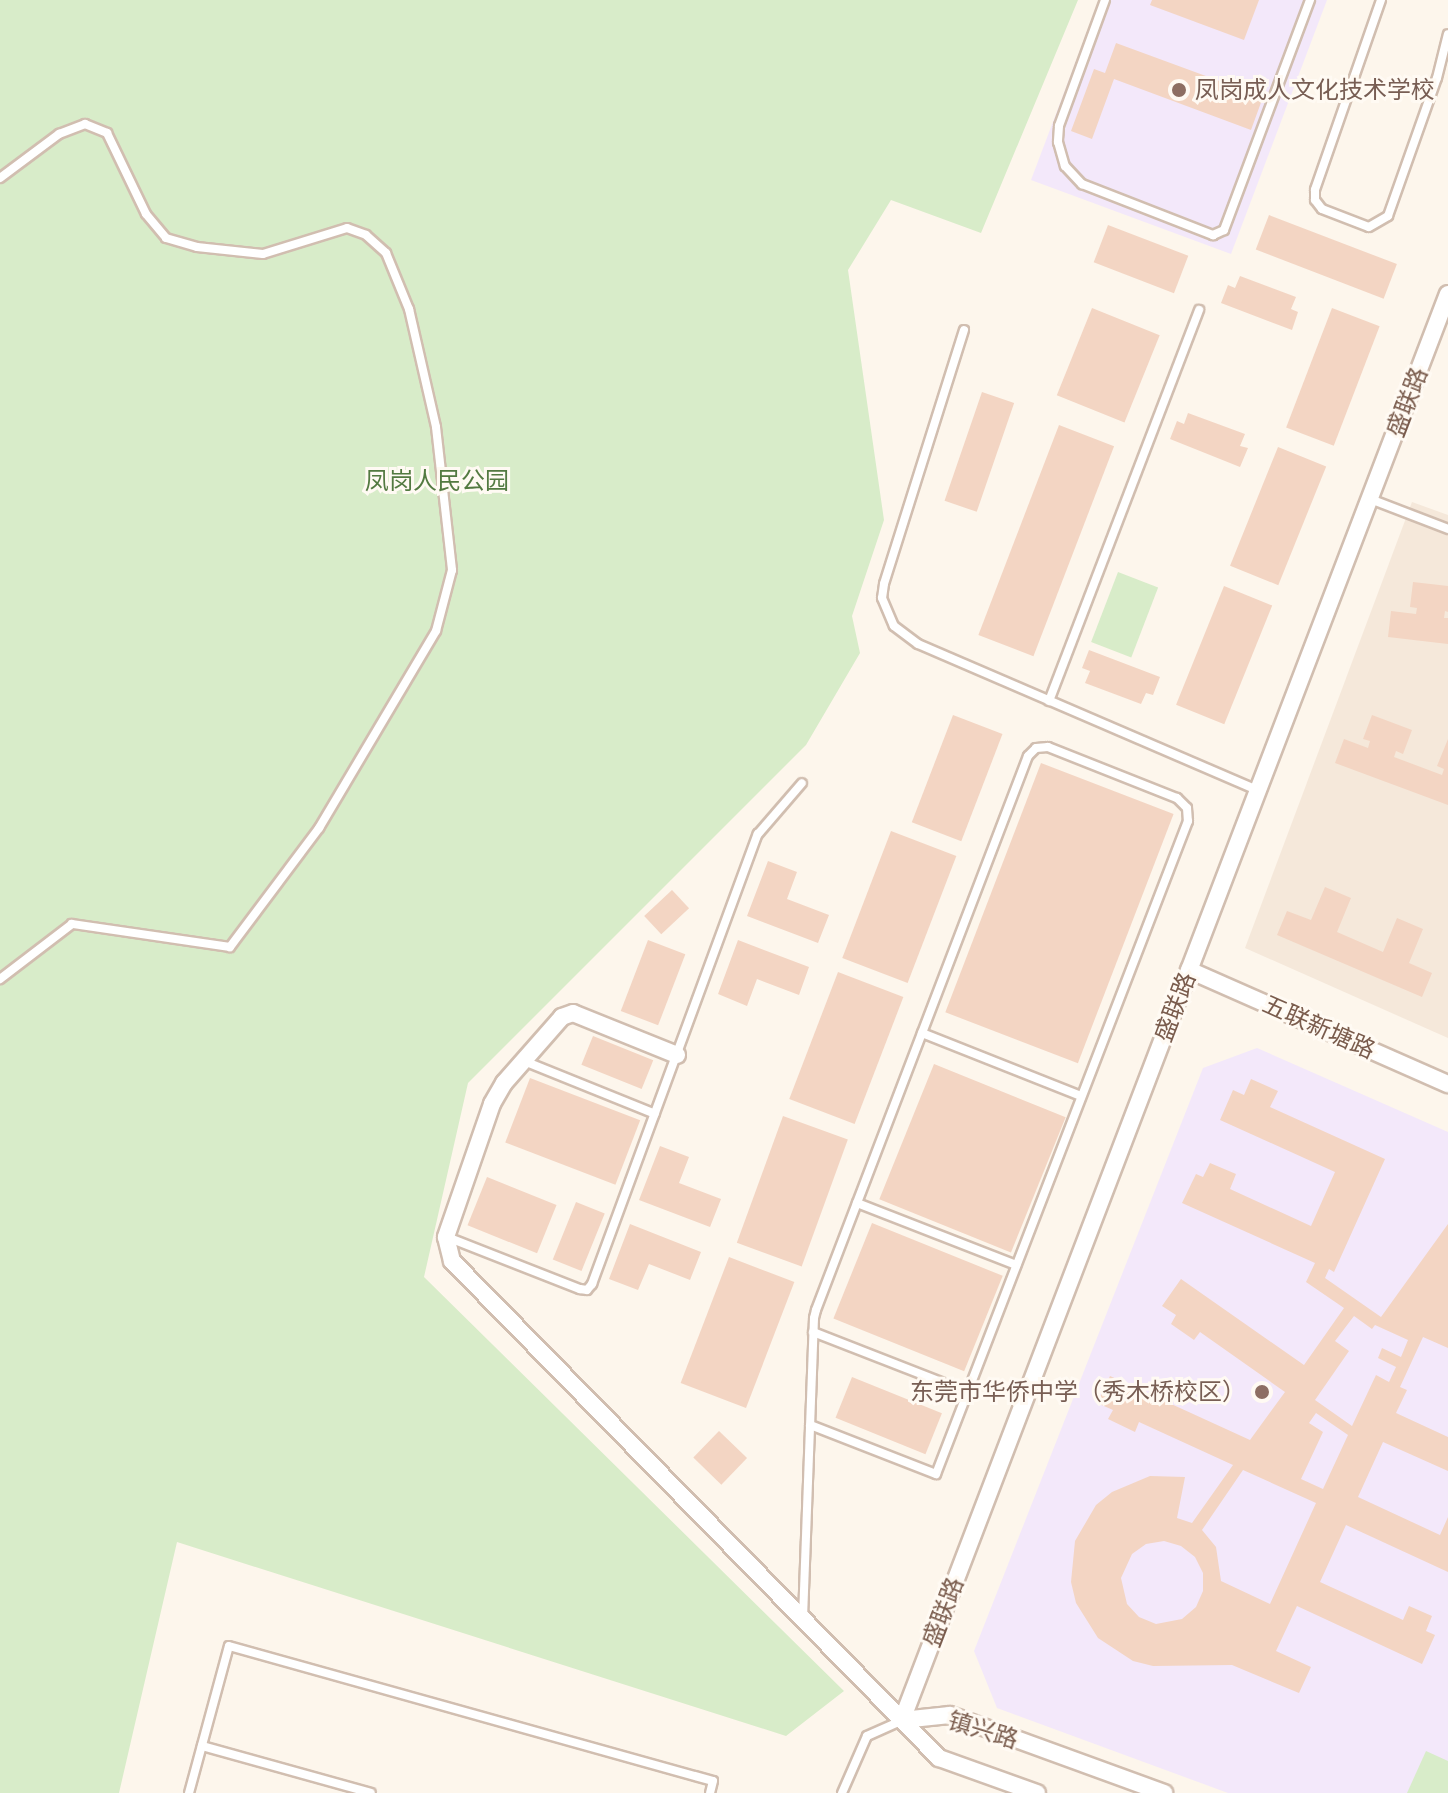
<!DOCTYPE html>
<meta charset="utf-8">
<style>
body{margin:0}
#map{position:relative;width:1448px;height:1793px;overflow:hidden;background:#fdf6ec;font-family:Ubuntu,"Noto Sans SC",sans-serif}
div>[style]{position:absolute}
.residential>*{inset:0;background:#f5e8da}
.education>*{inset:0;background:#f3e8fa}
.green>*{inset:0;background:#d8ecc9;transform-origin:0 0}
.building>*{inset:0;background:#f3d5c3;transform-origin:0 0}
.roads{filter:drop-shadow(2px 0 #d1beb0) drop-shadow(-2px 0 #d1beb0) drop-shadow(0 2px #d1beb0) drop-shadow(0 -2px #d1beb0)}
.lane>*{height:8px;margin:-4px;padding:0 4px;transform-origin:4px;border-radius:4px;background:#fff}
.street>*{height:16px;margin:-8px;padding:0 8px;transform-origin:8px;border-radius:8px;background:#fff}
.dots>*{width:22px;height:22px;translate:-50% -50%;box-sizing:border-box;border:4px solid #fffaf3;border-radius:50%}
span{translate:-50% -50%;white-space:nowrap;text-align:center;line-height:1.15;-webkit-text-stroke:6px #fffaf3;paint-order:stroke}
.education-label{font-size:24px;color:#785e54}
.left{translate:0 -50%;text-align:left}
.right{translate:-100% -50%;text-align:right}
.street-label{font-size:24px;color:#7a5c4d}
.park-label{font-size:24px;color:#537a41}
</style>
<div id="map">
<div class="residential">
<i style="clip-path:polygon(1412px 502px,1448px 515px,1448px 1038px,1245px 948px)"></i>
</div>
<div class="education">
<i style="clip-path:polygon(1099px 0,1327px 0,1231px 254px,1031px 180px)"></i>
<i style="clip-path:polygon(1257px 1048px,1448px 1132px,1448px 1793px,1228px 1793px,997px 1708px,974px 1651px,1203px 1068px)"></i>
</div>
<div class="green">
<i style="clip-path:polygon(0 0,1078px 0,981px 233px,891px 200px,848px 270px,884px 520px,852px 616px,860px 653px,806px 745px,468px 1083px,424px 1277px,844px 1691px,786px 1736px,177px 1542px,119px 1793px,0 1793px)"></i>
<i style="left:1118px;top:572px;width:43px;height:75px;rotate:21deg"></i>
<i style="clip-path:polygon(1426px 1751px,1448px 1761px,1448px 1793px,1407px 1793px)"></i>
</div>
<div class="building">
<i style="clip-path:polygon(1152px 0,1259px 0,1244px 40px,1150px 5px)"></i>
<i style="clip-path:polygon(1116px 43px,1263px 97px,1251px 130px,1114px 79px,1092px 139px,1071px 131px,1094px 69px,1105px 73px)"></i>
<i style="left:1269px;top:215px;width:137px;height:37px;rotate:21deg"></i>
<i style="left:1108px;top:225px;width:86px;height:40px;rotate:21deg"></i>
<i style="clip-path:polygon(1240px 276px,1296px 297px,1291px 309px,1298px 312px,1292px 330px,1221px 303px,1228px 285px,1235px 288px)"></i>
<i style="left:1092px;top:308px;width:73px;height:94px;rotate:22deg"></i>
<i style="left:1332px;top:308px;width:51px;height:128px;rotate:21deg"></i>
<i style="left:982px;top:392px;width:34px;height:115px;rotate:19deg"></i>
<i style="clip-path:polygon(1188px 413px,1245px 434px,1240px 446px,1248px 448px,1240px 467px,1170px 439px,1177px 421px,1184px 424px)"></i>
<i style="left:1059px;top:425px;width:59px;height:225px;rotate:21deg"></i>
<i style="left:1278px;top:447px;width:52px;height:128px;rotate:22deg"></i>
<i style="clip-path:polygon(1413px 582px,1448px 586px,1448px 612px,1445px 611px,1444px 618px,1448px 618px,1448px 644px,1388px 637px,1391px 611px,1416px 614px,1417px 608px,1410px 607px)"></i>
<i style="left:1224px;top:586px;width:52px;height:128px;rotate:22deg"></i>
<i style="clip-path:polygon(1089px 650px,1160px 677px,1153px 695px,1146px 693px,1141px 704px,1085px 683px,1090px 671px,1082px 668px)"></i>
<i style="left:953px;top:715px;width:53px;height:115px;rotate:21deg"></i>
<i style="clip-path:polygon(1372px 715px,1412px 730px,1403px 754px,1396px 751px,1394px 757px,1442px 775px,1444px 769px,1437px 766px,1448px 739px,1448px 805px,1335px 763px,1344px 739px,1368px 748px,1370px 741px,1363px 739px)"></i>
<i style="left:1041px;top:763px;width:142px;height:267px;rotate:21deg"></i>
<i style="left:891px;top:831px;width:70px;height:136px;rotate:21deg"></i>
<i style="clip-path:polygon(768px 861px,797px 872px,787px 899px,829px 915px,818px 943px,747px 916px)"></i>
<i style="clip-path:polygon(1325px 887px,1351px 898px,1337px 932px,1383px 952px,1397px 918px,1423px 929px,1409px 963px,1432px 973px,1422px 997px,1277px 935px,1287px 911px,1311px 920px)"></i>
<i style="left:672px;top:890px;width:25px;height:38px;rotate:47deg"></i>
<i style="left:648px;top:940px;width:40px;height:76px;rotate:21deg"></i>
<i style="clip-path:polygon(738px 940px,809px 967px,799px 995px,757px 979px,747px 1006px,718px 994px)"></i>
<i style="left:838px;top:972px;width:70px;height:136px;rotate:21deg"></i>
<i style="left:593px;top:1036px;width:65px;height:31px;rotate:22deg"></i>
<i style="left:934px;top:1064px;width:142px;height:146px;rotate:22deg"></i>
<i style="left:530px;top:1078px;width:118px;height:69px;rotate:21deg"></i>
<i style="clip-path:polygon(evenodd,1251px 1079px,1278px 1091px,1270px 1107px,1385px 1159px,1334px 1272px,1329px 1269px,1325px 1278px,1381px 1317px,1448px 1224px,1448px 1348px,1423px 1337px,1400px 1387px,1407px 1390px,1396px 1413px,1448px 1437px,1448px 1471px,1383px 1442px,1358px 1497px,1440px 1535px,1448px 1517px,1448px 1572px,1346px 1525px,1320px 1582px,1403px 1620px,1409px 1606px,1432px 1616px,1426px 1631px,1435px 1635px,1422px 1664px,1297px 1606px,1276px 1651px,1311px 1667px,1299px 1693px,1232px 1665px,1153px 1666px,1133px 1661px,1098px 1638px,1076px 1603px,1071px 1582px,1075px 1541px,1096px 1505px,1112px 1492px,1150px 1476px,1185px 1477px,1177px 1518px,1192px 1523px,1233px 1465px,1139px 1422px,1135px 1432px,1108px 1419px,1113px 1410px,1097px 1403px,1110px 1376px,1250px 1440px,1285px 1392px,1200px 1332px,1194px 1340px,1171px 1324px,1176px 1315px,1162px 1306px,1181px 1279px,1304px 1365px,1344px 1308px,1306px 1282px,1315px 1263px,1182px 1203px,1196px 1174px,1203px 1177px,1210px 1163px,1236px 1174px,1230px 1189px,1311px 1226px,1335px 1172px,1220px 1120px,1233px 1090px,1244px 1095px,1251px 1079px,1354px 1316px,1372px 1329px,1375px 1325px,1408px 1340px,1401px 1357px,1382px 1348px,1378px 1358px,1396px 1367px,1389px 1382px,1376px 1375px,1352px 1426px,1315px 1400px,1349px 1351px,1335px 1341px,1354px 1316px,1251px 1079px,1316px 1413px,1348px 1435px,1323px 1489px,1301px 1479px,1323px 1432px,1309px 1423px,1316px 1413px,1251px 1079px,1243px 1470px,1316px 1503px,1270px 1604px,1221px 1581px,1216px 1547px,1202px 1530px,1243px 1470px,1251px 1079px,1164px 1541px,1181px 1546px,1195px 1557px,1203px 1573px,1203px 1591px,1196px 1607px,1182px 1619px,1156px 1624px,1139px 1617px,1127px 1604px,1121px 1578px,1132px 1554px,1146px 1544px,1164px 1541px)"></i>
<i style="left:783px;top:1116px;width:69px;height:135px;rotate:20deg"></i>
<i style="clip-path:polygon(660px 1146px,689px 1157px,679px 1183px,721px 1199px,710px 1227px,639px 1200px)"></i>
<i style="left:487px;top:1177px;width:75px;height:52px;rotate:22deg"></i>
<i style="left:576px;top:1202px;width:31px;height:62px;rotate:22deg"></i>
<i style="left:872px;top:1223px;width:141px;height:103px;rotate:22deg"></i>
<i style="clip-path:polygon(630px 1224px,701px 1252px,690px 1280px,649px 1264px,638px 1290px,609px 1279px)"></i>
<i style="left:729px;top:1257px;width:70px;height:135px;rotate:21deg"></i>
<i style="left:852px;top:1377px;width:97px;height:44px;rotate:22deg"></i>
<i style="left:719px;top:1431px;width:39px;height:37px;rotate:44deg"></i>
</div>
<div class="roads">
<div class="lane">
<i style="left:1105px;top:0;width:134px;rotate:110.1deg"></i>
<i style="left:1059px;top:126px;width:16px;rotate:94deg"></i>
<i style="left:1058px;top:142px;width:25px;rotate:74deg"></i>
<i style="left:1065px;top:166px;width:25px;rotate:47deg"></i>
<i style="left:1082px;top:184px;width:141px;rotate:21.3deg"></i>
<i style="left:1213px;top:235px;width:12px;rotate:-24deg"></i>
<i style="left:1224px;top:230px;width:246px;rotate:-69.5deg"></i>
<i style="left:1381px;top:0;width:201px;rotate:109.2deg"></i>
<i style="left:1315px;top:190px;width:10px;rotate:90deg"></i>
<i style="left:1315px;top:200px;width:11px;rotate:52deg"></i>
<i style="left:1322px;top:209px;width:50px;rotate:21deg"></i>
<i style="left:1369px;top:227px;width:22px;rotate:-30deg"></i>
<i style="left:1388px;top:216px;width:146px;rotate:-70.5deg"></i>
<i style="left:1437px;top:78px;width:45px;rotate:-76deg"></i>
<i style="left:0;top:178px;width:74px;rotate:-36.7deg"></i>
<i style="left:59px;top:134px;width:28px;rotate:-21deg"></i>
<i style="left:85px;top:124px;width:24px;rotate:22deg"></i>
<i style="left:107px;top:133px;width:90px;rotate:64.3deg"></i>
<i style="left:146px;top:214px;width:31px;rotate:50deg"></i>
<i style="left:166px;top:238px;width:32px;rotate:16deg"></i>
<i style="left:197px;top:247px;width:66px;rotate:6.1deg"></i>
<i style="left:263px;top:254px;width:88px;rotate:-17.2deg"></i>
<i style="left:347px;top:228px;width:20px;rotate:20deg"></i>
<i style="left:366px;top:235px;width:27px;rotate:42deg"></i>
<i style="left:386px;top:253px;width:61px;rotate:67.7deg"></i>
<i style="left:409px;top:309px;width:121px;rotate:77.1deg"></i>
<i style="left:436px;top:427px;width:144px;rotate:83.6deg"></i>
<i style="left:452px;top:570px;width:63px;rotate:104.7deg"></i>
<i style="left:436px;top:631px;width:229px;rotate:120.7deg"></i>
<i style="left:319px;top:828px;width:149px;rotate:126.8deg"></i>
<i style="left:230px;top:947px;width:160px;rotate:-171.7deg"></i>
<i style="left:72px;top:924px;width:91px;rotate:142.6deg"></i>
<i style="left:964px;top:330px;width:266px;rotate:107.5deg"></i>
<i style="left:884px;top:584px;width:14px;rotate:98deg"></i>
<i style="left:882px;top:598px;width:30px;rotate:67deg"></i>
<i style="left:894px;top:626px;width:30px;rotate:37deg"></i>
<i style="left:918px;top:644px;width:369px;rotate:23.3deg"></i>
<i style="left:1370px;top:499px;width:84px;rotate:21deg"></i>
<i style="left:1049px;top:701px;width:419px;rotate:-69deg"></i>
<i style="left:922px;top:1033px;width:171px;rotate:21.6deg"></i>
<i style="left:524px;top:1061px;width:141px;rotate:22deg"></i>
<i style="left:857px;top:1203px;width:171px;rotate:21.3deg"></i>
<i style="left:447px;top:1237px;width:143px;rotate:21.4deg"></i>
<i style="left:580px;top:1289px;width:7px;rotate:8deg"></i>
<i style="left:587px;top:1290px;width:8px;rotate:-50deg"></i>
<i style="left:592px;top:1284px;width:480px;rotate:-69.8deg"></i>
<i style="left:758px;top:834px;width:67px;rotate:-49.2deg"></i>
<i style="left:813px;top:1332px;width:165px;rotate:21.3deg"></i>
<i style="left:803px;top:1618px;width:300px;rotate:-87.9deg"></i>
<i style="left:814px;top:1318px;width:8px;rotate:-76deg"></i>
<i style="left:816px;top:1310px;width:593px;rotate:-69.06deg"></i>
<i style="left:1028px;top:756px;width:11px;rotate:-45deg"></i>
<i style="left:1036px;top:748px;width:12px;rotate:-5deg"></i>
<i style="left:1048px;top:747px;width:139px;rotate:21.6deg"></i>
<i style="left:1177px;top:798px;width:14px;rotate:45deg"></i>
<i style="left:1187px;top:808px;width:13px;rotate:86deg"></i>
<i style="left:1188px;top:821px;width:700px;rotate:111.1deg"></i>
<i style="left:936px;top:1474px;width:135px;rotate:-158.7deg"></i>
<i style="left:202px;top:1746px;width:175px;rotate:15.5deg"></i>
<i style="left:189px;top:1793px;width:152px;rotate:-74.8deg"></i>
<i style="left:229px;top:1646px;width:502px;rotate:15.59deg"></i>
<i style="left:713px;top:1781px;width:12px;rotate:104deg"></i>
<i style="left:842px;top:1793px;width:62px;rotate:-66.3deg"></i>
<i style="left:867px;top:1736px;width:36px;rotate:-24deg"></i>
</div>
<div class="street">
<i style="left:1189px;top:970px;width:283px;rotate:23.8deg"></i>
<i style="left:677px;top:1055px;width:112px;rotate:-158deg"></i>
<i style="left:573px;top:1013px;width:12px;rotate:160deg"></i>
<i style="left:562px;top:1017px;width:88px;rotate:131.3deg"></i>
<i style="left:504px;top:1083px;width:24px;rotate:120deg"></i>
<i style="left:492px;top:1104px;width:141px;rotate:109.1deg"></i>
<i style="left:446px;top:1237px;width:25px;rotate:76deg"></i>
<i style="left:452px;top:1261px;width:696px;rotate:45.58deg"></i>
<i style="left:939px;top:1758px;width:104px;rotate:19.7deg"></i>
<i style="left:902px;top:1720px;width:1527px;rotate:-69.05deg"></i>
<i style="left:902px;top:1720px;width:48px;rotate:-5.9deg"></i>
<i style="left:950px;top:1715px;width:228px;rotate:20deg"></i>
</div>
</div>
<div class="dots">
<i style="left:1179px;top:90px;background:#8d6e63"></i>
<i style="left:1262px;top:1392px;background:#8d6e63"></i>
</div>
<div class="education-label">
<span class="left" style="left:1195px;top:90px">凤岗成人文化技术学校</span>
<span class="right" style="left:1246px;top:1392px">东莞市华侨中学（秀木桥校区）</span>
</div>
<div class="street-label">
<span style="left:1407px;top:402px;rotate:-69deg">盛联路</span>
<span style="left:1175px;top:1007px;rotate:-69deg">盛联路</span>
<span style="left:1319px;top:1027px;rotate:24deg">五联新塘路</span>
<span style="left:943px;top:1612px;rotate:-69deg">盛联路</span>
<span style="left:983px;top:1730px;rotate:17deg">镇兴路</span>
</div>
<div class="park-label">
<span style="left:437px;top:481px">凤岗人民公园</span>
</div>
</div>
